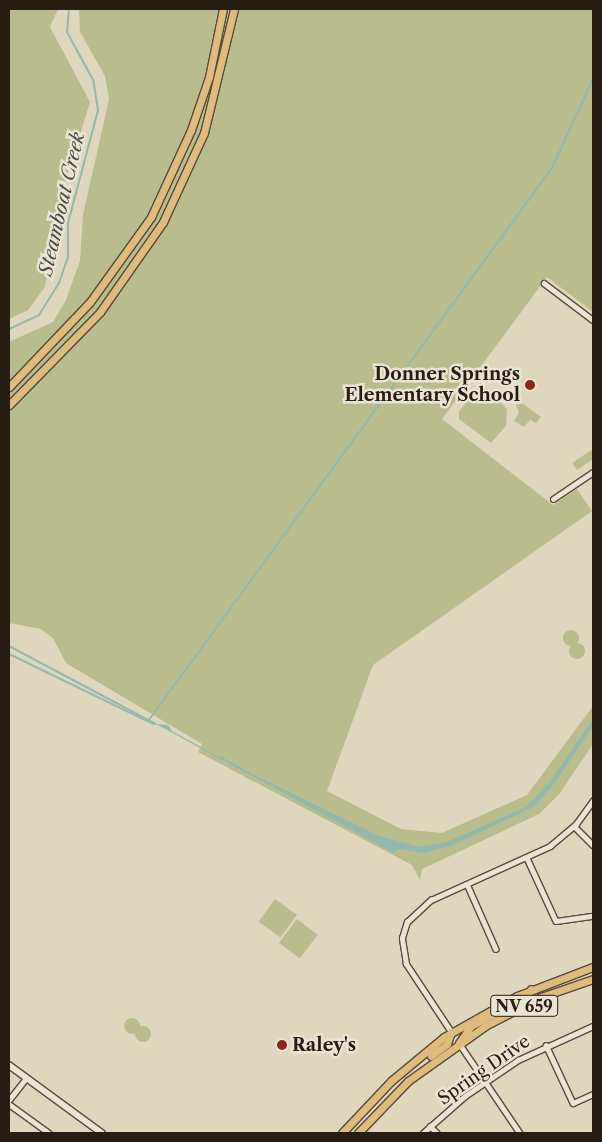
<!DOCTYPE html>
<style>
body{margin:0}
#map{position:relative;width:602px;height:1142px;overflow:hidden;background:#ded6bd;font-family:"Libre Caslon Text",serif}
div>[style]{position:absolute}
.green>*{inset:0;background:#b9bc8c;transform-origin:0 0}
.round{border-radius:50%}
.water>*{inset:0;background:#93b9ae}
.stream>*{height:2px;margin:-1px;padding:0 1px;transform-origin:1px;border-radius:1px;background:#93b9ae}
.roads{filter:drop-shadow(1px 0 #564b3e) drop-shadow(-1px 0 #564b3e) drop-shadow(0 1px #564b3e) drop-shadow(0 -1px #564b3e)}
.street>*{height:4.5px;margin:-2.25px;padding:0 2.25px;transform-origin:2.25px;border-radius:2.25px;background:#eae4d4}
.secondary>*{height:5.5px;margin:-2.75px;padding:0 2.75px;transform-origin:2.75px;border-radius:2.75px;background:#eae4d4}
.primary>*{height:7px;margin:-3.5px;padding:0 3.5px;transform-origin:3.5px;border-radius:3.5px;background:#dfbb7e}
.dots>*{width:14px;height:14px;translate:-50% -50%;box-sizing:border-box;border:2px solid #eae4d4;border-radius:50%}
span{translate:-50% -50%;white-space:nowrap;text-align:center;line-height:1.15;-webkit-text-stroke:5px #eae4d4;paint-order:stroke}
.shield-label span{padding:1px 4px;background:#eae4d4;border:1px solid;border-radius:4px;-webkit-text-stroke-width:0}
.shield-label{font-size:16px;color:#281d13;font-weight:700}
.poi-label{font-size:18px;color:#281d13;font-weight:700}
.right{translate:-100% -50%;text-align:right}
.left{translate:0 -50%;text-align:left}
.street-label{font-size:18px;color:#281d13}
.water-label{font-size:19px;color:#484c42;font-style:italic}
.frame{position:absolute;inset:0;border:10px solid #281d13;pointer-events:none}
</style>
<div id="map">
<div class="green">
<i style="clip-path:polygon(9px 9px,58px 9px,50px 27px,90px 102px,60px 198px,45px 287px,28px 310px,9px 319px)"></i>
<i style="clip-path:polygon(79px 9px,593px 9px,593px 312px,547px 277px,442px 419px,553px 505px,577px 489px,592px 511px,373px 665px,327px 791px,401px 829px,442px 833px,527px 795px,593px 706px,593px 744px,560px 793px,539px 814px,422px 869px,420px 880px,412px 865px,198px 752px,202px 744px,66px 663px,53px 638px,41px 629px,9px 623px,9px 342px,53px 322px,65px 302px,80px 261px,83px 215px,109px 99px,105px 76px,80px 32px)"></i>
<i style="clip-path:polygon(481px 382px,507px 409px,506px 426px,491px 443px,459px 419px,459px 412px)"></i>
<i style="clip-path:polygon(522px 403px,541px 417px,536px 423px,530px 420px,524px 427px,514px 421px,519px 413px,516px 405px)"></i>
<i style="clip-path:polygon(593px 449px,593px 459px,577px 470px,572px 463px)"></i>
<i class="round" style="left:563px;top:630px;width:16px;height:16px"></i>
<i class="round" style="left:569px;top:643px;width:16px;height:16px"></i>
<i style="left:275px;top:899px;width:27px;height:28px;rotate:36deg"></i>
<i style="left:297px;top:919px;width:26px;height:30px;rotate:37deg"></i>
<i class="round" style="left:124px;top:1018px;width:16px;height:16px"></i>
<i class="round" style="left:135px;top:1026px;width:16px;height:16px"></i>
</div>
<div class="water">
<i style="clip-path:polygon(593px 719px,593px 726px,554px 784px,533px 807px,451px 846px,422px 853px,399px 849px,394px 853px,156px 724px,168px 725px,172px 731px,230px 763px,379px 836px,420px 847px,447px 842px,526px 807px,549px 783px)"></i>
</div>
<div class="stream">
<i style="left:9px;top:329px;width:33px;rotate:-25deg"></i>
<i style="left:39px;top:315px;width:38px;rotate:-58deg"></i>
<i style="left:59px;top:283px;width:28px;rotate:-71deg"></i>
<i style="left:68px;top:257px;width:34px;rotate:-90deg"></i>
<i style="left:68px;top:223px;width:117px;rotate:-75.1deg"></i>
<i style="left:98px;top:110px;width:30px;rotate:-99deg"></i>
<i style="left:93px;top:80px;width:55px;rotate:-118.4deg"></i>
<i style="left:67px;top:32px;width:23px;rotate:-85deg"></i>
<i style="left:9px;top:646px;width:166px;rotate:28deg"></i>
<i style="left:9px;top:654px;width:160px;rotate:25.9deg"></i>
<i style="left:149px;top:720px;width:683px;rotate:-53.87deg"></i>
<i style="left:552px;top:168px;width:98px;rotate:-65.3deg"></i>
<i style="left:220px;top:757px;width:25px;rotate:29deg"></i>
</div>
<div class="roads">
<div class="street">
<i style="left:544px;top:283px;width:61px;rotate:37.1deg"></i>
<i style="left:553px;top:499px;width:48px;rotate:-34deg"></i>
<i style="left:574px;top:826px;width:27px;rotate:45deg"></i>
<i style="left:527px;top:858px;width:69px;rotate:65.3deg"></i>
<i style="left:556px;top:921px;width:37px;rotate:-8deg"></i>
<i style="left:467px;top:884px;width:71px;rotate:66deg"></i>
<i style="left:451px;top:1032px;width:82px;rotate:-123.5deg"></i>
<i style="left:406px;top:964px;width:26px;rotate:-99deg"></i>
<i style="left:402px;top:938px;width:17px;rotate:-73deg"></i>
<i style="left:407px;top:922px;width:33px;rotate:-43deg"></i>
<i style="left:431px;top:900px;width:131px;rotate:-24.4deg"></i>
<i style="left:550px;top:846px;width:34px;rotate:-40deg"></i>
<i style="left:576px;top:824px;width:29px;rotate:-54deg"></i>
<i style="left:459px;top:1043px;width:109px;rotate:55.9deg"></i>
<i style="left:546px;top:1045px;width:64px;rotate:65deg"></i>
<i style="left:573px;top:1103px;width:22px;rotate:-24deg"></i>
<i style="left:9px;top:1100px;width:28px;rotate:-52deg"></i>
<i style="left:9px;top:1104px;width:49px;rotate:35.9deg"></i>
<i style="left:430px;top:1126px;width:10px;rotate:45deg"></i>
<i style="left:423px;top:1133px;width:56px;rotate:-41.4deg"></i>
<i style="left:465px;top:1096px;width:64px;rotate:-34.2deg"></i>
<i style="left:518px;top:1060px;width:82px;rotate:-24.4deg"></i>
</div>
<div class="secondary">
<i style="left:9px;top:1065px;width:115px;rotate:36.2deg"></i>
</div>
<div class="primary">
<i style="left:9px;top:387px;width:117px;rotate:-46.4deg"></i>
<i style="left:90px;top:302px;width:105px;rotate:-54.3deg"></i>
<i style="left:151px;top:217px;width:96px;rotate:-65.3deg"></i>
<i style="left:191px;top:130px;width:56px;rotate:-71.2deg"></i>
<i style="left:209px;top:77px;width:69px;rotate:-78.4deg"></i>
<i style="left:9px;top:405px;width:130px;rotate:-45.6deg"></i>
<i style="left:100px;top:312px;width:110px;rotate:-55deg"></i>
<i style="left:163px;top:222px;width:98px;rotate:-65.3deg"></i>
<i style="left:204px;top:133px;width:128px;rotate:-76.4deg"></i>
<i style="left:459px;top:1043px;width:21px;rotate:-55deg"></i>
<i style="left:471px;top:1026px;width:64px;rotate:-28.2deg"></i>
<i style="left:527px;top:996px;width:8px;rotate:-60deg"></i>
<i style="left:431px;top:1056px;width:20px;rotate:-37deg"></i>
<i style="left:447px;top:1044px;width:13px;rotate:-72deg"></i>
<i style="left:342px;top:1133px;width:71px;rotate:-46.7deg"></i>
<i style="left:391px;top:1081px;width:69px;rotate:-39.7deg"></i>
<i style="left:444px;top:1037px;width:84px;rotate:-29.3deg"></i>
<i style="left:517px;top:996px;width:81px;rotate:-20.9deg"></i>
<i style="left:358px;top:1133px;width:72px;rotate:-46.1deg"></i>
<i style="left:408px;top:1081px;width:95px;rotate:-35.5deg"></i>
<i style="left:485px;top:1026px;width:63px;rotate:-27.4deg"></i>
<i style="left:541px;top:997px;width:55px;rotate:-19.1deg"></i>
</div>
</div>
<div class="dots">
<i style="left:530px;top:385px;background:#8f2418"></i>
<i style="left:282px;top:1045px;background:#8f2418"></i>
</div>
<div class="shield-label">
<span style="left:524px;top:1006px">NV 659</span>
</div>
<div class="poi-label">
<span class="right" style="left:520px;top:385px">Donner Springs<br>Elementary School</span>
<span class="left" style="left:292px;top:1045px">Raley's</span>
</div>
<div class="street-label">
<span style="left:484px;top:1070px;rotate:-35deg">Spring Drive</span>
</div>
<div class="water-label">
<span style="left:62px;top:204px;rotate:-77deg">Steamboat Creek</span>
</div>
<div class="frame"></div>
</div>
